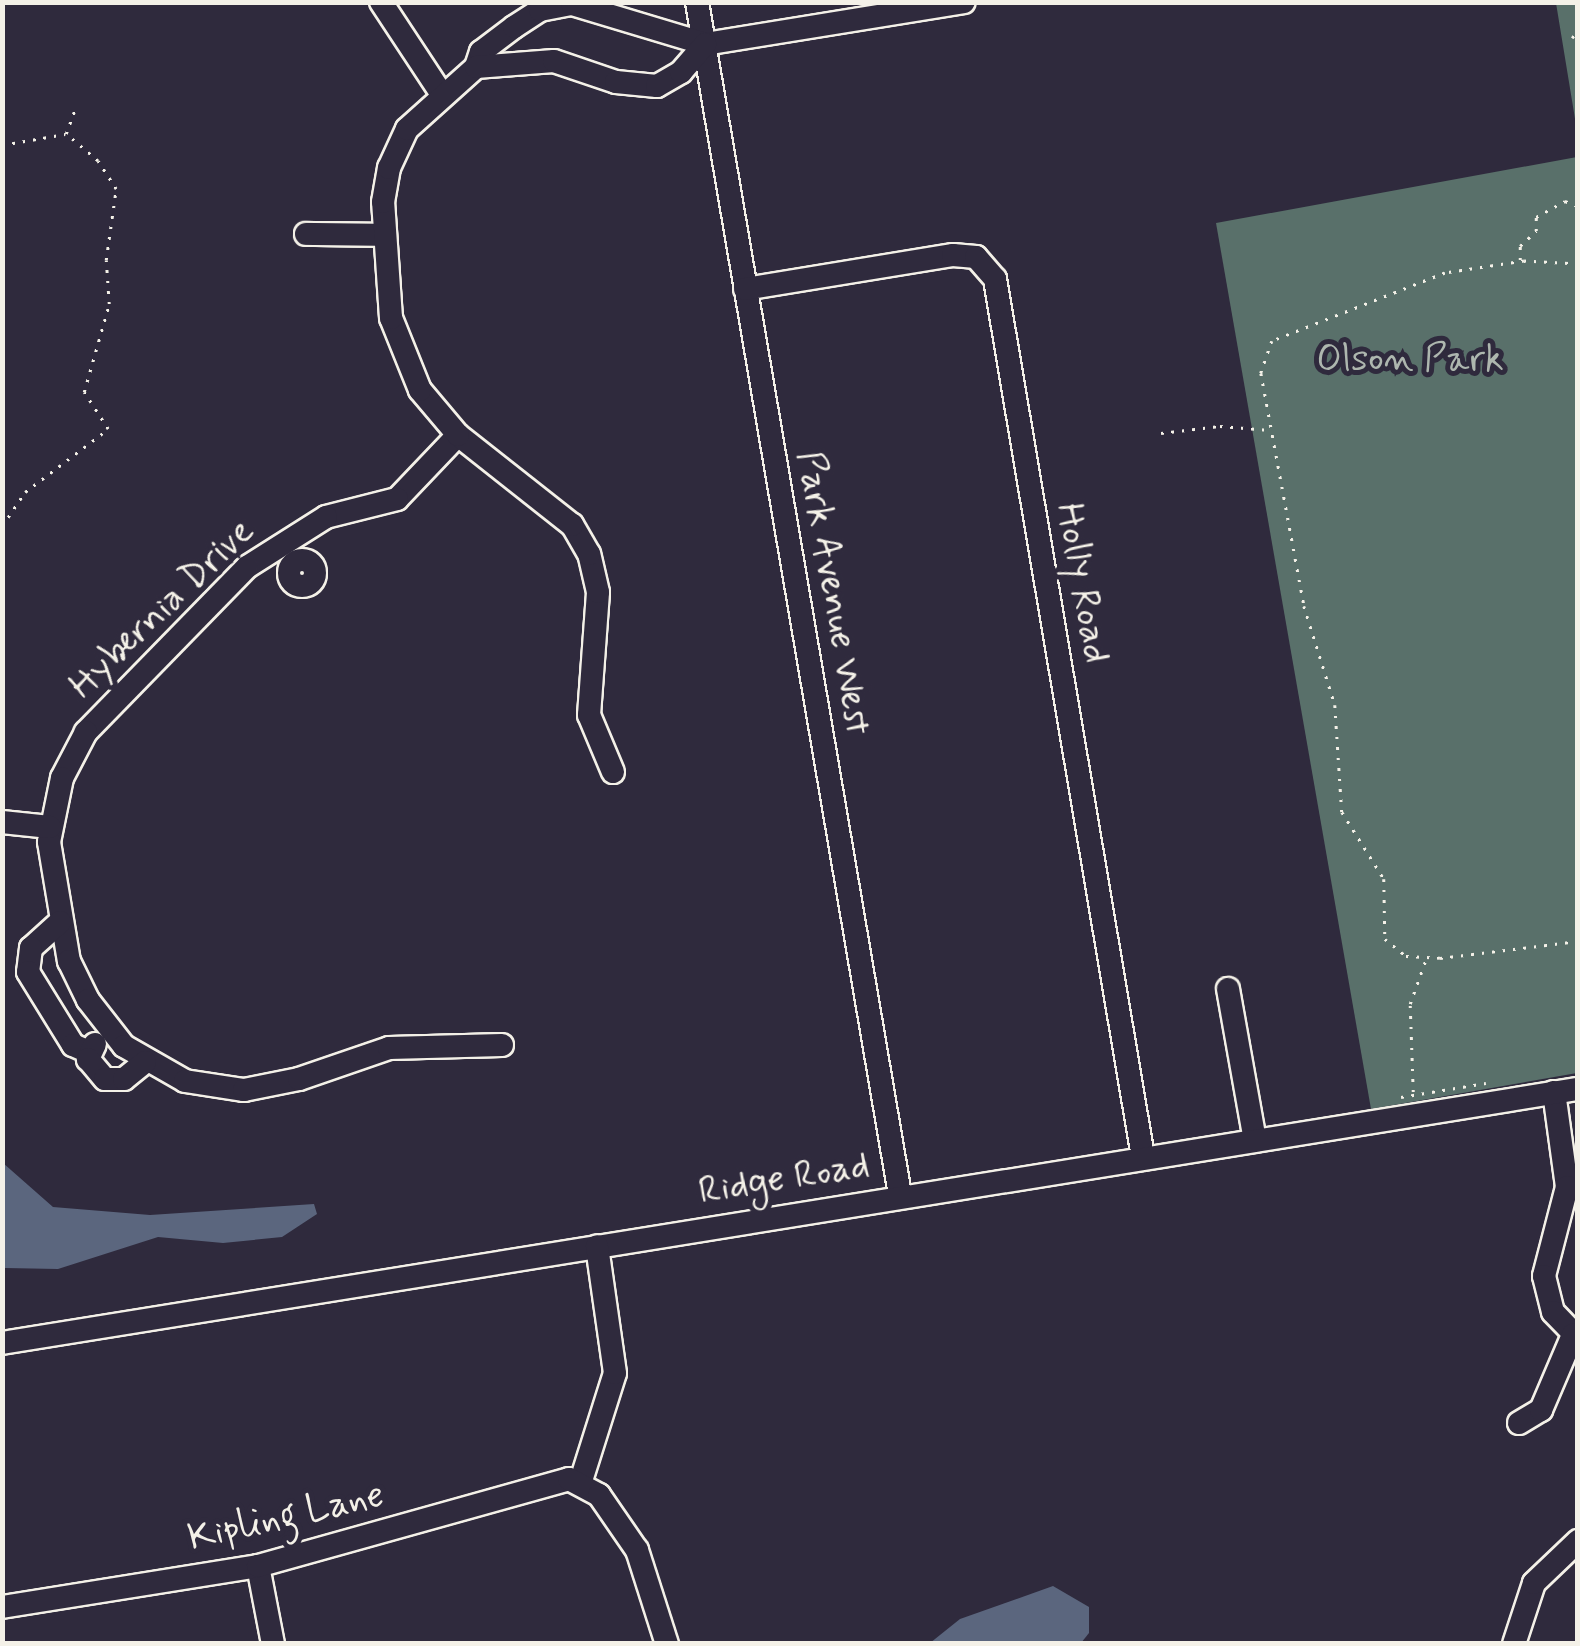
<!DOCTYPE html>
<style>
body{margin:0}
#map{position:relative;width:1580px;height:1646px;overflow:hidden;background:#2f2a3d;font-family:Mynerve,sans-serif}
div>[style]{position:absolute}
.green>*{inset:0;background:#59706a}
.water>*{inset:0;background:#5b667e}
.path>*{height:2.5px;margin-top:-1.25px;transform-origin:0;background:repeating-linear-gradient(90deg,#f4f1e8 0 2.5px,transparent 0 10.5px)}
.roads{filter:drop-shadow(2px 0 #f4f1e8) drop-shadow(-2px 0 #f4f1e8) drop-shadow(0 2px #f4f1e8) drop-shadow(0 -2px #f4f1e8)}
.minor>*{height:22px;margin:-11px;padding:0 11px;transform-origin:11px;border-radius:11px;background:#2f2a3d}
.minor>.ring{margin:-11px;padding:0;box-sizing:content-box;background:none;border:22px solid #2f2a3d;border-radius:50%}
span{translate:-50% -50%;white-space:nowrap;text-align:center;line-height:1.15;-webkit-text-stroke:10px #2f2a3d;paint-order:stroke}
.park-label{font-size:38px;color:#aeb7af}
.street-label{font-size:38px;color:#f4f1e8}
.frame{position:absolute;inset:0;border:5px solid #f4f1e8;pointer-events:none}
</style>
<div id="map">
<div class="green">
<i style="clip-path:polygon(1556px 3px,1577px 3px,1577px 132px,1577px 131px)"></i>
<i style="clip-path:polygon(1577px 157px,1577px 1073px,1371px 1109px,1216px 223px)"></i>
</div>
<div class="water">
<i style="clip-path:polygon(3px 1163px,53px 1207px,150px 1215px,314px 1204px,317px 1214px,282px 1237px,223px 1243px,158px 1237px,58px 1269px,5px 1268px)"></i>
<i style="clip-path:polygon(1053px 1586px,1089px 1607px,1089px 1633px,1081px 1643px,930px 1643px,960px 1619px)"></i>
</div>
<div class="path">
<i style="left:1572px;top:38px;width:10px;rotate:-53deg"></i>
<i style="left:2px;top:145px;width:64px;rotate:-9.9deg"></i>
<i style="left:1520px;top:260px;width:14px;rotate:-90deg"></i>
<i style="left:1520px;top:246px;width:22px;rotate:-43deg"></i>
<i style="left:1536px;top:231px;width:14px;rotate:-90deg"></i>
<i style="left:1536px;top:217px;width:33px;rotate:-29deg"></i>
<i style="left:1565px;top:201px;width:14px;rotate:21deg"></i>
<i style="left:1578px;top:264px;width:54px;rotate:-176.8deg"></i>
<i style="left:1524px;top:261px;width:80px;rotate:171.4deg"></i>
<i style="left:1445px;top:273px;width:186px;rotate:158.5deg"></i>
<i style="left:1272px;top:341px;width:34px;rotate:109deg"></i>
<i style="left:1261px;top:373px;width:237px;rotate:79.5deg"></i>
<i style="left:1304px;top:606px;width:104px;rotate:72.6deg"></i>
<i style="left:1335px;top:705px;width:107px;rotate:86.3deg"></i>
<i style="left:1342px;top:812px;width:79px;rotate:57.9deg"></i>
<i style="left:1384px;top:879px;width:60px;rotate:89deg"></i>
<i style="left:1385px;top:939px;width:27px;rotate:39deg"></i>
<i style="left:1406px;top:956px;width:34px;rotate:3deg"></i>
<i style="left:1440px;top:958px;width:139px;rotate:-7deg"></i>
<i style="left:1161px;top:433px;width:59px;rotate:-6.8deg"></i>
<i style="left:1220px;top:426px;width:50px;rotate:4.6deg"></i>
<i style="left:2px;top:526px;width:41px;rotate:-55.9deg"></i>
<i style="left:25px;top:492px;width:104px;rotate:-37.2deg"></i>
<i style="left:108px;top:429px;width:44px;rotate:-123deg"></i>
<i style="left:84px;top:392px;width:91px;rotate:-74.1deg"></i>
<i style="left:109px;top:304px;width:44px;rotate:-93.9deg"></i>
<i style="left:106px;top:260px;width:72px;rotate:-82deg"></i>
<i style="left:116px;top:189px;width:33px;rotate:-123deg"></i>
<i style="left:98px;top:161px;width:42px;rotate:-139.8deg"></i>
<i style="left:66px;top:134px;width:29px;rotate:-70deg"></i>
<i style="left:1413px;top:1092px;width:88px;rotate:-92deg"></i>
<i style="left:1410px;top:1004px;width:48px;rotate:-70.4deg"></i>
<i style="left:1401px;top:1097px;width:86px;rotate:-9.4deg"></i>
</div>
<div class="roads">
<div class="minor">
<i style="left:381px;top:2px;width:109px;rotate:56.6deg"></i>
<i style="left:697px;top:2px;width:1210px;rotate:80.34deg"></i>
<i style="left:476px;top:67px;width:16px;rotate:-72deg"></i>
<i style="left:481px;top:52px;width:41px;rotate:-37.1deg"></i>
<i style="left:514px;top:27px;width:31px;rotate:-33deg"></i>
<i style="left:540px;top:10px;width:33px;rotate:-11deg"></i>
<i style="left:572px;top:4px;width:139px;rotate:16.7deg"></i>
<i style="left:705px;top:44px;width:262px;rotate:-9.2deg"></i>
<i style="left:306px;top:234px;width:78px;rotate:0.7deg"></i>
<i style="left:745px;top:289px;width:211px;rotate:-9.3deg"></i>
<i style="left:953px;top:255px;width:23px;rotate:5deg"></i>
<i style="left:976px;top:257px;width:29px;rotate:49deg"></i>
<i style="left:995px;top:279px;width:890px;rotate:80.43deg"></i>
<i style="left:458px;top:435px;width:88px;rotate:133.6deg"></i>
<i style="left:397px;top:499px;width:73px;rotate:165.8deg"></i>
<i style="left:326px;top:517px;width:93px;rotate:147.7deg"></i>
<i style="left:247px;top:567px;width:231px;rotate:134.3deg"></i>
<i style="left:86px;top:732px;width:52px;rotate:117.6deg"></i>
<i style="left:62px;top:778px;width:65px;rotate:101.5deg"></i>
<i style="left:49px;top:842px;width:121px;rotate:80.5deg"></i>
<i style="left:69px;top:961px;width:43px;rotate:64deg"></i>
<i style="left:88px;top:1000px;width:58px;rotate:52deg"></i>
<i style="left:124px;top:1046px;width:70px;rotate:29.8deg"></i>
<i style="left:185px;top:1081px;width:60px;rotate:8.7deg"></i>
<i style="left:244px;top:1090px;width:56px;rotate:-11.3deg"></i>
<i style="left:299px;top:1079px;width:95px;rotate:-19deg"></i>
<i style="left:389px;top:1048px;width:113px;rotate:-1.5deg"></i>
<i class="ring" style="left:289px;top:560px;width:4px;height:4px"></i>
<i style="left:613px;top:772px;width:62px;rotate:-112.8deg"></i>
<i style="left:589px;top:715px;width:123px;rotate:-85.8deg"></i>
<i style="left:598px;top:592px;width:39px;rotate:-103deg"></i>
<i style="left:589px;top:554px;width:34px;rotate:-120deg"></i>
<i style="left:572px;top:525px;width:145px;rotate:-141.7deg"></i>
<i style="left:458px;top:435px;width:59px;rotate:-130.2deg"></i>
<i style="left:420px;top:390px;width:78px;rotate:-111.9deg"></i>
<i style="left:391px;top:318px;width:116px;rotate:-93.9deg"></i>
<i style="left:383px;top:202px;width:35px;rotate:-80deg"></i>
<i style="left:389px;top:168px;width:43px;rotate:-65.2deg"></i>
<i style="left:407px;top:129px;width:93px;rotate:-41.9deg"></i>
<i style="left:476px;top:67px;width:78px;rotate:-4.4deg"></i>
<i style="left:554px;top:61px;width:65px;rotate:18.7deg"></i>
<i style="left:616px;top:82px;width:41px;rotate:5.6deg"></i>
<i style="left:657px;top:86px;width:28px;rotate:-30deg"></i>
<i style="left:681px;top:72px;width:37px;rotate:-49deg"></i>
<i style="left:2px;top:822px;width:48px;rotate:5.9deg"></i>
<i style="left:60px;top:922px;width:39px;rotate:138deg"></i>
<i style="left:31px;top:948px;width:24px;rotate:97deg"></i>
<i style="left:28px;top:972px;width:86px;rotate:58.3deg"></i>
<i style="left:73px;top:1045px;width:17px;rotate:24deg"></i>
<i style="left:1228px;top:989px;width:153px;rotate:79.9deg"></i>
<i style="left:95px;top:1044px;width:17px;rotate:115deg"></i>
<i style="left:88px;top:1059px;width:26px;rotate:50deg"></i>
<i style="left:105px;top:1079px;width:19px"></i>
<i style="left:124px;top:1079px;width:27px;rotate:-39deg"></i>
<i style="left:1554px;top:1092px;width:96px;rotate:82.2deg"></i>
<i style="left:1567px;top:1187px;width:92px;rotate:104.5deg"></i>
<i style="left:1544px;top:1276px;width:37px;rotate:76deg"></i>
<i style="left:1553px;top:1312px;width:36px;rotate:46deg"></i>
<i style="left:2px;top:1343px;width:1596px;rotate:-9.16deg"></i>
<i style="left:1519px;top:1423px;width:26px;rotate:-31deg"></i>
<i style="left:1541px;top:1410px;width:82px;rotate:-66.9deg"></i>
<i style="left:580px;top:1484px;width:116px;rotate:-72.5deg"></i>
<i style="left:615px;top:1373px;width:128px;rotate:-98.1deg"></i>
<i style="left:258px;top:1566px;width:79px;rotate:79.1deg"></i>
<i style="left:2px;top:1607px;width:259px;rotate:-9.1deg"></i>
<i style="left:258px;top:1566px;width:323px;rotate:-15.6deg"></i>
<i style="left:569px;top:1479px;width:34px;rotate:28deg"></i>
<i style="left:599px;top:1495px;width:67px;rotate:55.4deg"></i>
<i style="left:637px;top:1550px;width:99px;rotate:72.3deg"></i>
<i style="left:1514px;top:1644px;width:64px;rotate:-71.8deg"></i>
<i style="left:1534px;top:1583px;width:61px;rotate:-43.7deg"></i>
</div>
</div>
<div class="park-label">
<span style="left:1410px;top:360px">Olson Park</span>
</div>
<div class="street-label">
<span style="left:1082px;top:583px;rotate:80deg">Holly Road</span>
<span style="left:833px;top:593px;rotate:80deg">Park Avenue West</span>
<span style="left:162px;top:609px;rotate:-44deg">Hybernia Drive</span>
<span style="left:784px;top:1179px;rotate:-9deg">Ridge Road</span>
<span style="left:286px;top:1517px;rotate:-13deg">Kipling Lane</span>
</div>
<div class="frame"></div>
</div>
